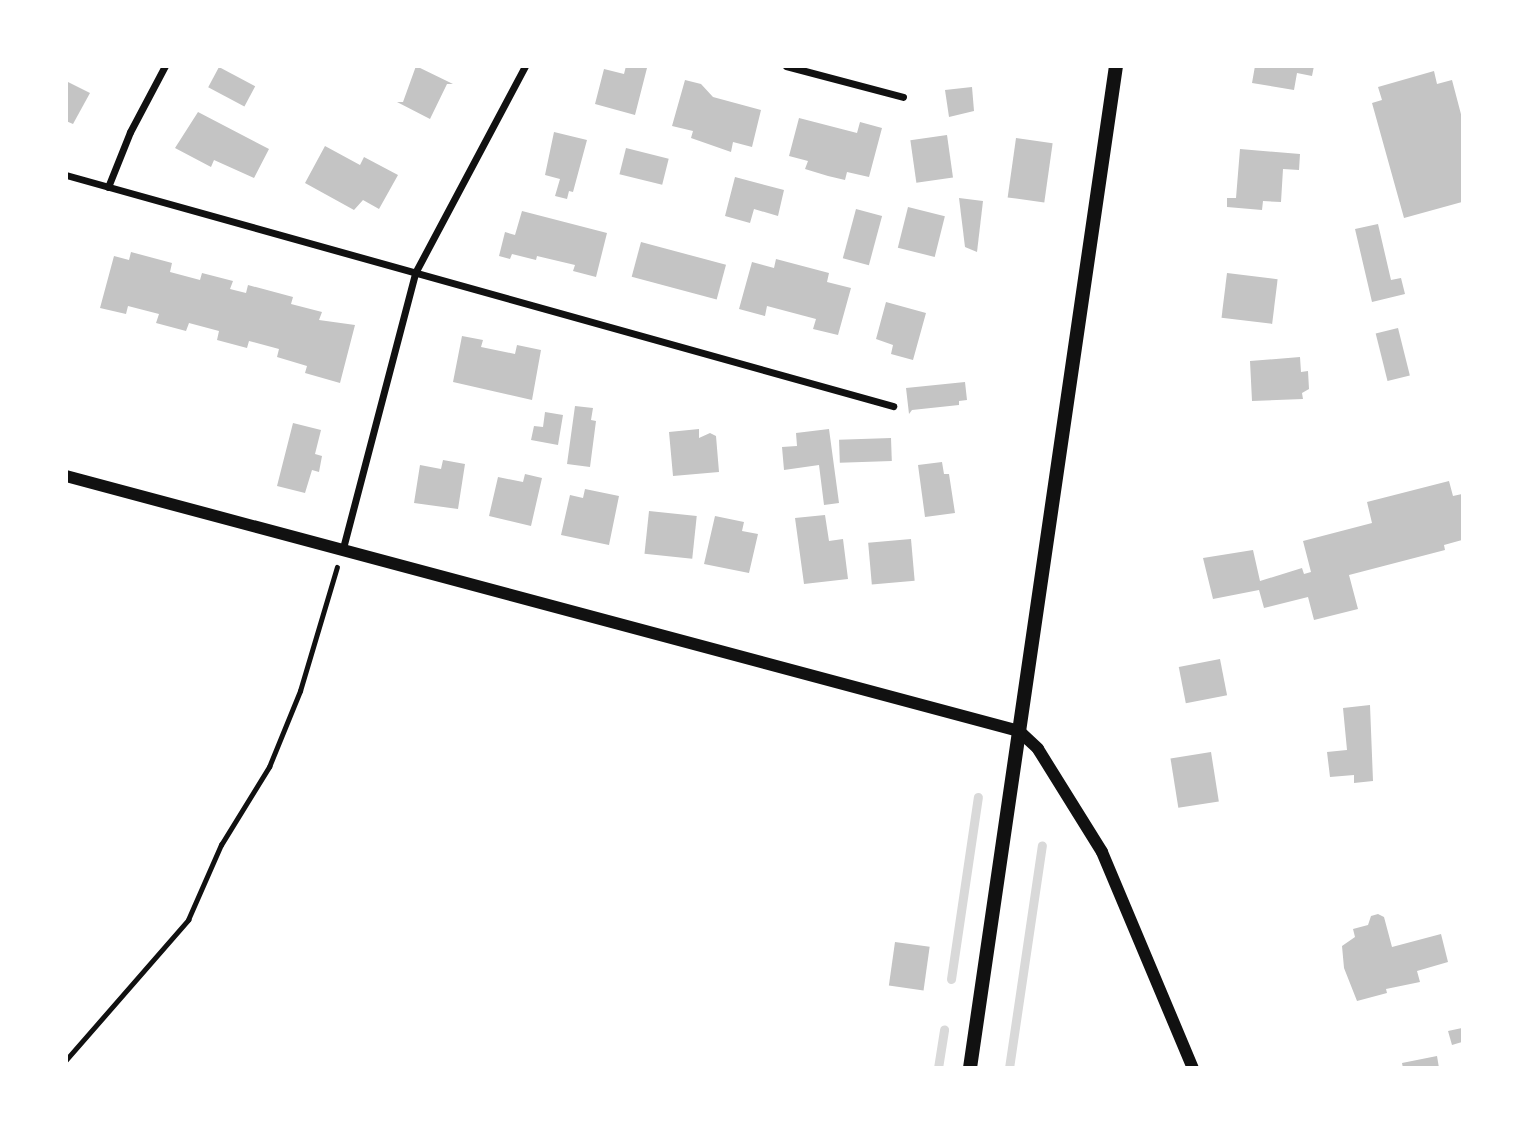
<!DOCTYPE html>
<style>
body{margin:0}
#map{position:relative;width:1529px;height:1134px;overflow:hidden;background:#fff;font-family:Rubik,sans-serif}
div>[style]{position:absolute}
.stream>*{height:9px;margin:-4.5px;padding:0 4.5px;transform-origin:4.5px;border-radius:4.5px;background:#d9d9d9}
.building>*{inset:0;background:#c4c4c4;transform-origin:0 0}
.path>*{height:4.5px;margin:-2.25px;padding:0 2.25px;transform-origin:2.25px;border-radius:2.25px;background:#111}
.minor>*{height:7px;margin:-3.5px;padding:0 3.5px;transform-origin:3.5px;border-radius:3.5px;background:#111}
.tertiary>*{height:12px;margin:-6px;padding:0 6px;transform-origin:6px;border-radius:6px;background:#111}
.secondary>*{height:14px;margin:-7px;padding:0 7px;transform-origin:7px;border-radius:7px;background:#111}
span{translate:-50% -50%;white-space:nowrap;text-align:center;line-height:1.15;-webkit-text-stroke:7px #fff;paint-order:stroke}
.frame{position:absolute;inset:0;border:68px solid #fff;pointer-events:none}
</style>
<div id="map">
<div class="stream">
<i style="left:951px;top:979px;width:184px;rotate:-81.6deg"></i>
<i style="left:938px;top:1068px;width:39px;rotate:-81deg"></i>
<i style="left:1009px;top:1068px;width:225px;rotate:-81.6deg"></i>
</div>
<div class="building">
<i style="clip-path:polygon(416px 66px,453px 84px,447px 84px,430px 119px,397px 102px,403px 102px)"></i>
<i style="clip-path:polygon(626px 66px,647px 68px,635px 115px,595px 104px,604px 69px,624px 74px)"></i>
<i style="clip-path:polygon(1255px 66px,1314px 66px,1312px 76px,1297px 73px,1294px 90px,1252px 83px)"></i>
<i style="left:219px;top:67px;width:41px;height:23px;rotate:28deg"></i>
<i style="clip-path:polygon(1434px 71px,1437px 84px,1452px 80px,1462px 118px,1462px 202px,1404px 218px,1372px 103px,1382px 100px,1378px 87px)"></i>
<i style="clip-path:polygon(685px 80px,701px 84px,713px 97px,761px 110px,752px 147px,733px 142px,731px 152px,691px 138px,693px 131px,672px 126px)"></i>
<i style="clip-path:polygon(66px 81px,90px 93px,73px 124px,66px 121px)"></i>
<i style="clip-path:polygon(972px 87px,974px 111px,949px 117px,945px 90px)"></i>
<i style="clip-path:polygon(198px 112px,269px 149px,254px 178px,214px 160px,211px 167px,175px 148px)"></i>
<i style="clip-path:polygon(799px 118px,857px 133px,860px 122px,882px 128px,869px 177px,847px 172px,845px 180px,828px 176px,805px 169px,808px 161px,789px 156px)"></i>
<i style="clip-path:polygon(554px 132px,587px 140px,573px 192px,569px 191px,567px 199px,555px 196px,560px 179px,545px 175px)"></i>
<i style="left:947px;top:135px;width:43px;height:37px;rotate:82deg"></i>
<i style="left:1016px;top:138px;width:37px;height:60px;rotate:8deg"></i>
<i style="clip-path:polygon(325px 146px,360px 165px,364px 157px,398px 175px,379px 209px,363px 200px,354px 210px,305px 183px)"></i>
<i style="left:626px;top:148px;width:44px;height:27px;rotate:14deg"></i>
<i style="clip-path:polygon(1240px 149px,1300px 154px,1299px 170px,1283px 169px,1281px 202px,1263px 201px,1262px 210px,1227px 207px,1227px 198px,1236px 198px)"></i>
<i style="clip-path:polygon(735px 177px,784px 190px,778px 216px,754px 209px,750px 223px,725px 216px)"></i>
<i style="clip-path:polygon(959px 198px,983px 201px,977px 252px,965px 247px)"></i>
<i style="left:908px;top:207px;width:38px;height:42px;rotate:14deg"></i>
<i style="left:856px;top:209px;width:27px;height:51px;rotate:15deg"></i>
<i style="clip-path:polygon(522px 211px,607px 233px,596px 277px,573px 271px,575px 265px,537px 256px,536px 260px,512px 254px,510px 259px,499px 256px,505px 232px,515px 235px)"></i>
<i style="clip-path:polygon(1378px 224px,1391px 280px,1401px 278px,1405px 294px,1372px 302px,1355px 229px)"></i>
<i style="left:641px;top:242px;width:88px;height:36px;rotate:15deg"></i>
<i style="clip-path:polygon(131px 252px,172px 263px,170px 272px,200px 280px,202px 273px,233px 281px,230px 289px,246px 293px,248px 285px,293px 297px,291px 304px,322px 312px,319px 320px,355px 325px,340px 383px,305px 373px,307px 366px,277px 357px,279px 349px,249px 341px,247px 348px,217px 340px,219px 331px,189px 323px,186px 331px,156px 323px,159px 314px,128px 306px,126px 314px,100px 308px,114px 256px,129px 260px)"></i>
<i style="clip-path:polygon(776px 259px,829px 273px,827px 282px,851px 288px,838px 335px,813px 329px,816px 319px,767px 306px,765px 316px,739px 309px,752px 262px,774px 268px)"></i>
<i style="left:1227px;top:273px;width:51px;height:45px;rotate:7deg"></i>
<i style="clip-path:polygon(886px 302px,926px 313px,913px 360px,891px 354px,893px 345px,876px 339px)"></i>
<i style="left:1398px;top:328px;width:49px;height:23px;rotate:76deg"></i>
<i style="clip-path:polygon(462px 336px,483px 340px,481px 347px,515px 354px,517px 345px,541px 350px,532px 400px,453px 382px)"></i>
<i style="clip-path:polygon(1300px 357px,1301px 372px,1308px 371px,1309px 389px,1302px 393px,1303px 399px,1252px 401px,1250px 361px)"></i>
<i style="clip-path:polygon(965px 382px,967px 400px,959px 401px,959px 405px,912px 410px,909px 414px,906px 388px)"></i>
<i style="clip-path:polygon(575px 406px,593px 408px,591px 420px,596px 421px,590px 467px,567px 464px)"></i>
<i style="clip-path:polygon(545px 412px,563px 415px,558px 445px,531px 440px,534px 426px,543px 427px)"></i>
<i style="clip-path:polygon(293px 423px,321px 430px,315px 454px,322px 456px,319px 472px,312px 470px,305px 493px,277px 486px)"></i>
<i style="clip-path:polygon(699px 429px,699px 438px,710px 433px,716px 436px,719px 472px,673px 476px,669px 432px)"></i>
<i style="clip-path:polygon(829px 429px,839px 503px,824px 505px,819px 465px,784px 470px,782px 447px,797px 446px,796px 433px)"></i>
<i style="left:891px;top:438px;width:23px;height:52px;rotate:88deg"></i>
<i style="clip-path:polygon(443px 460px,465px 464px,458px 509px,414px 503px,420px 465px,441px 469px)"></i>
<i style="clip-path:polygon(942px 462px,944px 474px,949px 474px,955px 513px,925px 517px,918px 465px)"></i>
<i style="clip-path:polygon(525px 474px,542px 478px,531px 526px,489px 516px,498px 477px,523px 482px)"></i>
<i style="clip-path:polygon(1449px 481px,1453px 496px,1462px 494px,1462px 540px,1444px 545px,1445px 550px,1349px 575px,1358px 609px,1314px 620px,1308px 597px,1264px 608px,1259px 590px,1213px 599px,1203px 558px,1253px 550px,1260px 581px,1302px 568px,1304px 574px,1311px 572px,1303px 541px,1372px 523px,1367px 502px)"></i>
<i style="clip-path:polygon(585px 489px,619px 496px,609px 545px,561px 535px,570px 495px,583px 498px)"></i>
<i style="left:649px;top:511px;width:48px;height:43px;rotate:6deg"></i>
<i style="clip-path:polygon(825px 515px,829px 541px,843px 539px,848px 579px,804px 584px,795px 518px)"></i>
<i style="clip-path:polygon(715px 516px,744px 522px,742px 531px,758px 534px,749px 573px,704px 564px)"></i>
<i style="left:911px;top:539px;width:42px;height:43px;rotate:85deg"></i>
<i style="left:1220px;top:659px;width:37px;height:42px;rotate:79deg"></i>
<i style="clip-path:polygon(1370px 705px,1373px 781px,1354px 783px,1354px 775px,1330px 777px,1327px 752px,1347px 750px,1343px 708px)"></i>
<i style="left:1211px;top:752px;width:50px;height:41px;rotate:81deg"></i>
<i style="clip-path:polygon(1378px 914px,1384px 917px,1392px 947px,1441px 934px,1448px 962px,1417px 971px,1420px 982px,1386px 989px,1387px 993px,1357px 1001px,1344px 968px,1342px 946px,1355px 937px,1353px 929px,1368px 925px,1371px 916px)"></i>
<i style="left:895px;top:942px;width:35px;height:44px;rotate:8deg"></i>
<i style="clip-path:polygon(1462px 1028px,1462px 1042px,1452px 1045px,1448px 1031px)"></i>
<i style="clip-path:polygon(1437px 1056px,1439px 1068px,1403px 1068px,1402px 1063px)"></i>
</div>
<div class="path">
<i style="left:66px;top:1060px;width:186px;rotate:-48.9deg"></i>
<i style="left:188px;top:920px;width:82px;rotate:-66.3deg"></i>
<i style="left:221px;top:845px;width:92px;rotate:-58.4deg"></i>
<i style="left:269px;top:767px;width:82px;rotate:-67.8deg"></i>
<i style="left:300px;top:691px;width:129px;rotate:-73.4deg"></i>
</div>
<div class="minor">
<i style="left:786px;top:66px;width:121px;rotate:14.8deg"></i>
<i style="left:66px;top:175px;width:859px;rotate:15.61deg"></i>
<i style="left:108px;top:187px;width:59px;rotate:-68.2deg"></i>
<i style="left:130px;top:132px;width:75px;rotate:-62.1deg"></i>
<i style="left:343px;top:548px;width:284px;rotate:-75.3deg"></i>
<i style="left:415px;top:273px;width:234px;rotate:-62deg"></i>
</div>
<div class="tertiary">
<i style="left:66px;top:476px;width:987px;rotate:14.98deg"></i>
<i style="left:1019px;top:731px;width:26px;rotate:43deg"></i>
<i style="left:1038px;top:749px;width:121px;rotate:58.1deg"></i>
<i style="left:1102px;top:852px;width:234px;rotate:67.2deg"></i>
</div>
<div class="secondary">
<i style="left:970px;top:1068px;width:1013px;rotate:-81.71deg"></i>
</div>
<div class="frame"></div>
</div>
